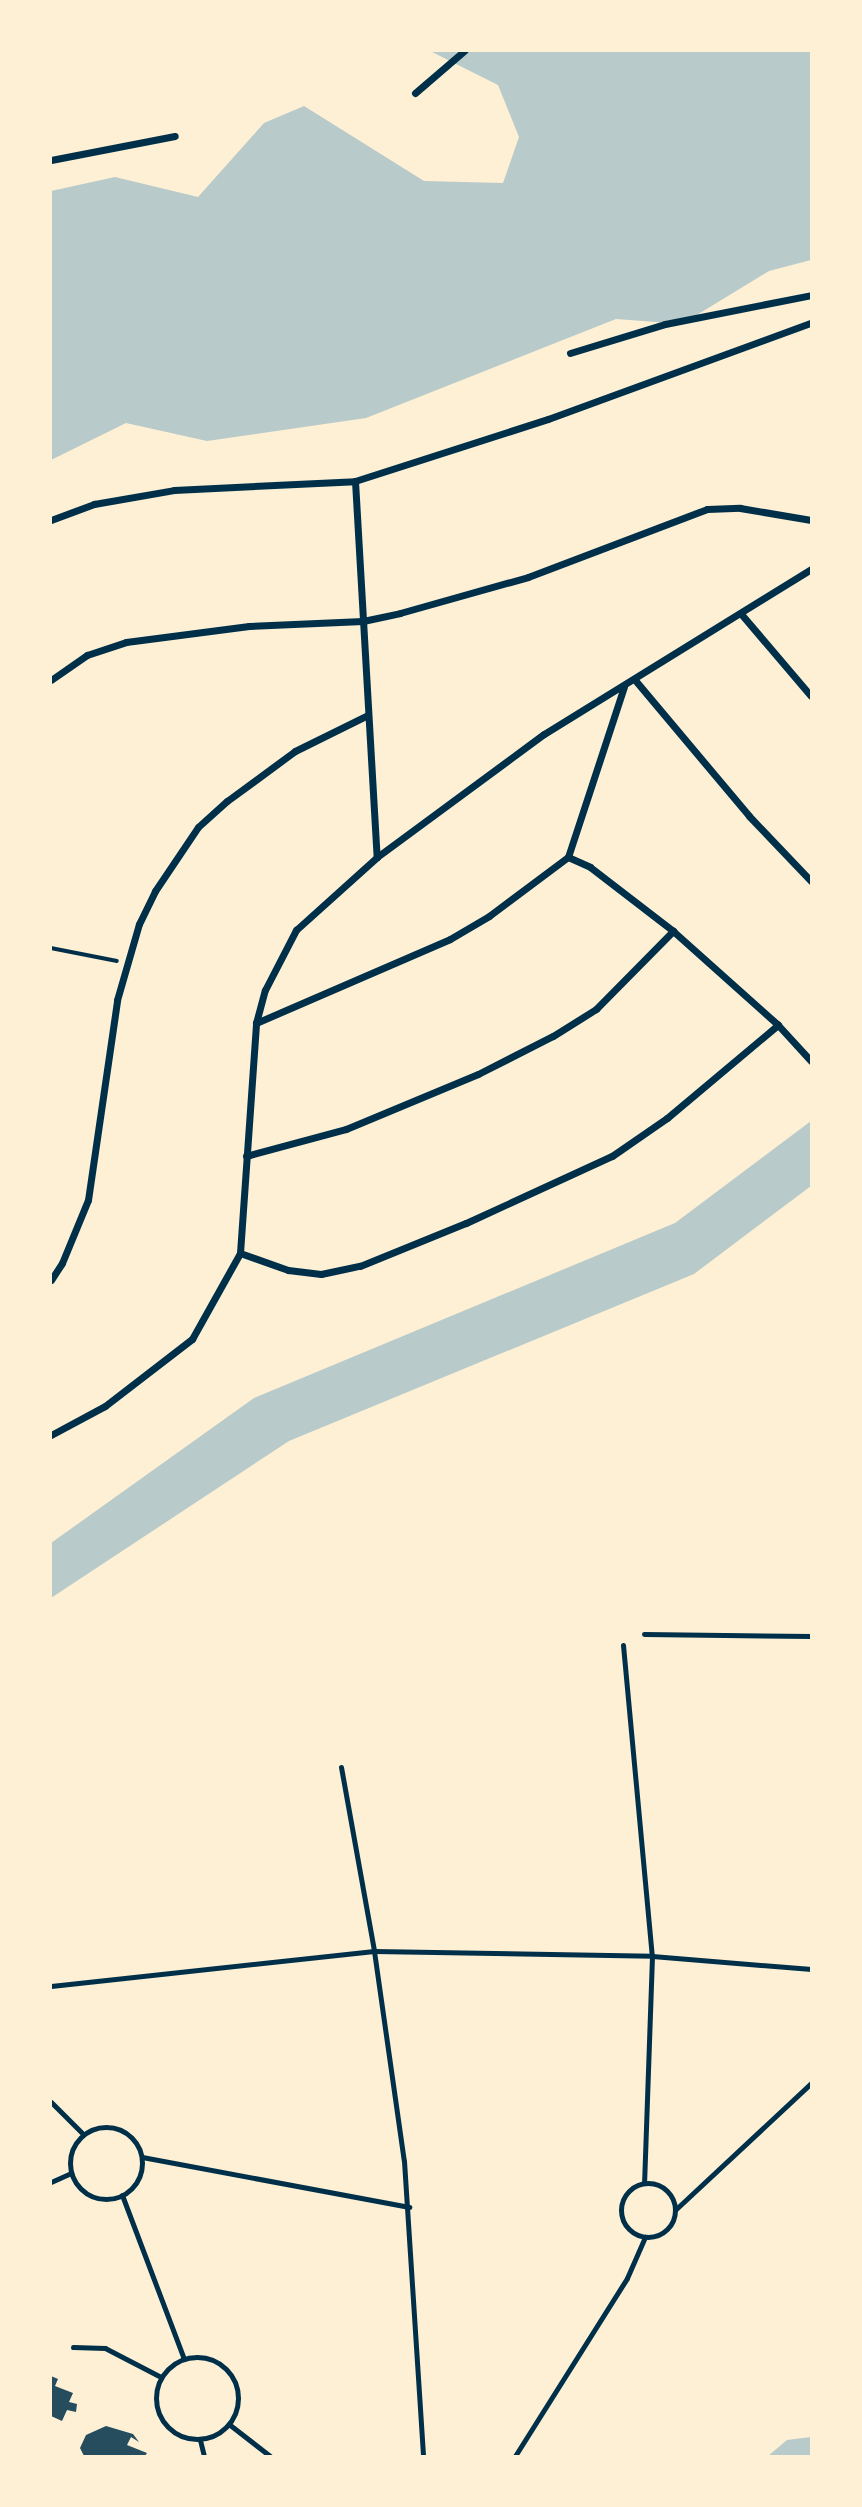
<!DOCTYPE html>
<style>
body{margin:0}
#map{position:relative;width:862px;height:2507px;overflow:hidden;background:#fdf0d5;font-family:Ubuntu,sans-serif}
div>[style]{position:absolute}
.green>*{inset:0;background:#b9caca}
.building>*{inset:0;background:#264d5e}
.path>*{height:3.5px;margin:-1.75px;padding:0 1.75px;transform-origin:1.75px;border-radius:1.75px;background:#003049}
.service>*{height:5px;margin:-2.5px;padding:0 2.5px;transform-origin:2.5px;border-radius:2.5px;background:#003049}
.service>.ring{margin:-2.5px;padding:0;box-sizing:content-box;background:none;border:5px solid #003049;border-radius:50%}
.minor>*{height:7px;margin:-3.5px;padding:0 3.5px;transform-origin:3.5px;border-radius:3.5px;background:#003049}
span{translate:-50% -50%;white-space:nowrap;text-align:center;line-height:1.15;-webkit-text-stroke:6px #fdf0d5;paint-order:stroke}
.frame{position:absolute;inset:0;border:52px solid #fdf0d5;pointer-events:none}
</style>
<div id="map">
<div class="green">
<i style="clip-path:polygon(430px 51px,811px 51px,811px 260px,769px 271px,682px 324px,616px 319px,366px 418px,207px 441px,126px 423px,51px 460px,51px 191px,115px 177px,198px 197px,264px 123px,304px 106px,424px 181px,503px 183px,519px 137px,498px 85px)"></i>
<i style="clip-path:polygon(811px 1121px,811px 1186px,694px 1274px,289px 1441px,51px 1598px,51px 1543px,254px 1398px,675px 1223px)"></i>
<i style="clip-path:polygon(811px 2437px,811px 2456px,768px 2456px,787px 2440px)"></i>
</div>
<div class="building">
<i style="clip-path:polygon(51px 2376px,58px 2379px,55px 2386px,73px 2393px,69px 2402px,77px 2404px,76px 2412px,67px 2410px,62px 2421px,51px 2416px)"></i>
<i style="clip-path:polygon(106px 2426px,133px 2434px,139px 2442px,131px 2437px,127px 2445px,147px 2453px,145px 2456px,84px 2456px,80px 2448px,86px 2435px)"></i>
</div>
<div class="path">
<i style="left:51px;top:948px;width:67px;rotate:11.1deg"></i>
</div>
<div class="service">
<i style="left:644px;top:1634px;width:167px;rotate:0.7deg"></i>
<i style="left:623px;top:1645px;width:312px;rotate:84.7deg"></i>
<i style="left:652px;top:1956px;width:227px;rotate:92deg"></i>
<i style="left:341px;top:1767px;width:187px;rotate:79.8deg"></i>
<i style="left:374px;top:1951px;width:212px;rotate:81.9deg"></i>
<i style="left:404px;top:2161px;width:296px;rotate:86.3deg"></i>
<i style="left:51px;top:1986px;width:325px;rotate:-6.2deg"></i>
<i style="left:374px;top:1951px;width:278px;rotate:1deg"></i>
<i style="left:652px;top:1956px;width:160px;rotate:4.7deg"></i>
<i style="left:51px;top:2102px;width:45px;rotate:45deg"></i>
<i class="ring" style="left:70px;top:2127px;width:67px;height:67px"></i>
<i style="left:142px;top:2157px;width:272px;rotate:10.6deg"></i>
<i style="left:51px;top:2182px;width:22px;rotate:-24deg"></i>
<i class="ring" style="left:621px;top:2183px;width:49px;height:49px"></i>
<i style="left:122px;top:2195px;width:175px;rotate:69.3deg"></i>
<i style="left:675px;top:2210px;width:186px;rotate:-43deg"></i>
<i style="left:73px;top:2347px;width:32px;rotate:2deg"></i>
<i style="left:105px;top:2348px;width:63px;rotate:27.4deg"></i>
<i class="ring" style="left:156px;top:2357px;width:77px;height:77px"></i>
<i style="left:230px;top:2425px;width:51px;rotate:37.8deg"></i>
<i style="left:200px;top:2440px;width:16px;rotate:76deg"></i>
<i style="left:515px;top:2456px;width:210px;rotate:-57.8deg"></i>
<i style="left:627px;top:2278px;width:45px;rotate:-66.3deg"></i>
</div>
<div class="minor">
<i style="left:415px;top:93px;width:65px;rotate:-40.6deg"></i>
<i style="left:51px;top:160px;width:126px;rotate:-11deg"></i>
<i style="left:570px;top:353px;width:99px;rotate:-17deg"></i>
<i style="left:665px;top:324px;width:149px;rotate:-11.2deg"></i>
<i style="left:355px;top:481px;width:377px;rotate:86.7deg"></i>
<i style="left:51px;top:520px;width:46px;rotate:-20.4deg"></i>
<i style="left:94px;top:504px;width:81px;rotate:-9.9deg"></i>
<i style="left:174px;top:490px;width:181px;rotate:-2.8deg"></i>
<i style="left:355px;top:481px;width:203px;rotate:-17.8deg"></i>
<i style="left:548px;top:419px;width:280px;rotate:-20.1deg"></i>
<i style="left:742px;top:615px;width:106px;rotate:49.6deg"></i>
<i style="left:51px;top:680px;width:44px;rotate:-34.8deg"></i>
<i style="left:87px;top:655px;width:41px;rotate:-18.4deg"></i>
<i style="left:126px;top:642px;width:124px;rotate:-7.4deg"></i>
<i style="left:249px;top:626px;width:114px;rotate:-2.5deg"></i>
<i style="left:363px;top:621px;width:38px;rotate:-12deg"></i>
<i style="left:400px;top:613px;width:133px;rotate:-15.7deg"></i>
<i style="left:528px;top:577px;width:191px;rotate:-20.8deg"></i>
<i style="left:707px;top:509px;width:33px;rotate:-2deg"></i>
<i style="left:740px;top:508px;width:72px;rotate:9.6deg"></i>
<i style="left:635px;top:680px;width:177px;rotate:50deg"></i>
<i style="left:749px;top:816px;width:90px;rotate:46.4deg"></i>
<i style="left:568px;top:857px;width:24px;rotate:24deg"></i>
<i style="left:590px;top:867px;width:105px;rotate:37.6deg"></i>
<i style="left:673px;top:931px;width:141px;rotate:41.8deg"></i>
<i style="left:778px;top:1025px;width:49px;rotate:47.5deg"></i>
<i style="left:256px;top:1023px;width:211px;rotate:-23.4deg"></i>
<i style="left:450px;top:939px;width:45px;rotate:-30.5deg"></i>
<i style="left:489px;top:916px;width:99px;rotate:-36.8deg"></i>
<i style="left:568px;top:857px;width:179px;rotate:-71.8deg"></i>
<i style="left:246px;top:1156px;width:104px;rotate:-15.1deg"></i>
<i style="left:346px;top:1129px;width:143px;rotate:-22.6deg"></i>
<i style="left:478px;top:1074px;width:84px;rotate:-26.9deg"></i>
<i style="left:553px;top:1036px;width:51px;rotate:-32.1deg"></i>
<i style="left:596px;top:1009px;width:110px;rotate:-45.4deg"></i>
<i style="left:240px;top:1253px;width:51px;rotate:19.5deg"></i>
<i style="left:288px;top:1270px;width:33px;rotate:7deg"></i>
<i style="left:321px;top:1274px;width:40px;rotate:-12deg"></i>
<i style="left:360px;top:1266px;width:114px;rotate:-22.1deg"></i>
<i style="left:466px;top:1223px;width:161px;rotate:-24.7deg"></i>
<i style="left:612px;top:1156px;width:67px;rotate:-34.6deg"></i>
<i style="left:667px;top:1118px;width:145px;rotate:-40deg"></i>
<i style="left:51px;top:1280px;width:20px;rotate:-57deg"></i>
<i style="left:62px;top:1263px;width:68px;rotate:-67.6deg"></i>
<i style="left:88px;top:1200px;width:202px;rotate:-81.7deg"></i>
<i style="left:117px;top:1000px;width:79px;rotate:-73.9deg"></i>
<i style="left:139px;top:924px;width:37px;rotate:-64deg"></i>
<i style="left:155px;top:891px;width:77px;rotate:-56.1deg"></i>
<i style="left:198px;top:827px;width:39px;rotate:-42deg"></i>
<i style="left:227px;top:801px;width:84px;rotate:-36.3deg"></i>
<i style="left:295px;top:751px;width:81px;rotate:-26.3deg"></i>
<i style="left:51px;top:1435px;width:61px;rotate:-28.2deg"></i>
<i style="left:105px;top:1406px;width:110px;rotate:-37.6deg"></i>
<i style="left:192px;top:1339px;width:98px;rotate:-60.8deg"></i>
<i style="left:240px;top:1253px;width:231px;rotate:-86deg"></i>
<i style="left:256px;top:1023px;width:34px;rotate:-75deg"></i>
<i style="left:265px;top:990px;width:68px;rotate:-62.7deg"></i>
<i style="left:296px;top:930px;width:109px;rotate:-42deg"></i>
<i style="left:377px;top:857px;width:207px;rotate:-36.4deg"></i>
<i style="left:544px;top:734px;width:314px;rotate:-31.7deg"></i>
</div>
<div class="frame"></div>
</div>
